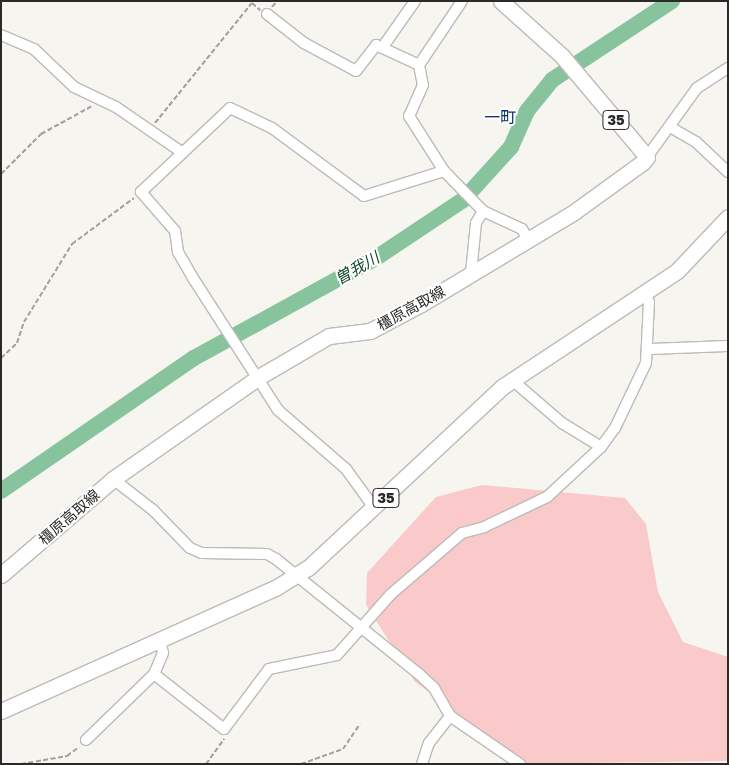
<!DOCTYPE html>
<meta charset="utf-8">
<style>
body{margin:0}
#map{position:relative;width:729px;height:765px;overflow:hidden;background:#f7f5f0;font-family:"Golos Text","Noto Sans JP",sans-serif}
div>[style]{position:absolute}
.green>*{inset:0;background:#facaca}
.river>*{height:16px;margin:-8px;padding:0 8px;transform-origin:8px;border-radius:8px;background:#87c49d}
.path>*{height:2px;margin-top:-1px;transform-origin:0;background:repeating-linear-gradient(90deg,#a2a09c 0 5px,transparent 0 7.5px)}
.roads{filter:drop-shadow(1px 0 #bdbbb7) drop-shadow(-1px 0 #bdbbb7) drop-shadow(0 1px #bdbbb7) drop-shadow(0 -1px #bdbbb7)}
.minor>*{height:10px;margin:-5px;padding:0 5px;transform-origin:5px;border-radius:5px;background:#fff}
.primary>*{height:15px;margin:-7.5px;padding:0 7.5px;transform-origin:7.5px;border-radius:7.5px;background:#fff}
span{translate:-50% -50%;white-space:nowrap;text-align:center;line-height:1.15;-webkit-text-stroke:4px #fff;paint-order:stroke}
.shield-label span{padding:1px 4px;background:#fff;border:1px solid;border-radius:4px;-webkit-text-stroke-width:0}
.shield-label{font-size:14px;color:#2b2a28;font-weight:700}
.street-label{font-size:15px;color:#2b2a28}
.neighbourhood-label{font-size:16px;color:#0c3063}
.water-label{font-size:16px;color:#1b4a2f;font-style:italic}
.frame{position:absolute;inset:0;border:2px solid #2b2a28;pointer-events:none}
</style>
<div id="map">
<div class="green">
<i style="clip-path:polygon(482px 485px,625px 498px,646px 524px,658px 592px,683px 642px,728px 657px,728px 761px,512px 764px,455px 726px,441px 700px,415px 682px,366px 605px,367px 573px,436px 497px)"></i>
</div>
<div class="river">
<i style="left:1px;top:491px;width:234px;rotate:-34.6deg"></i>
<i style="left:194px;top:358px;width:208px;rotate:-28.8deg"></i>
<i style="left:376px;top:258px;width:105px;rotate:-33.7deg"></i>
<i style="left:463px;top:200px;width:72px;rotate:-47.8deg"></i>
<i style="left:511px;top:147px;width:39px;rotate:-66deg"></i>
<i style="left:527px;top:111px;width:40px;rotate:-51deg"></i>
<i style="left:552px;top:80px;width:144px;rotate:-33.4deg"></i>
</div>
<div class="path">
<i style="left:272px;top:7px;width:8px;rotate:-50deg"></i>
<i style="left:155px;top:123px;width:154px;rotate:-51.1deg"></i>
<i style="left:252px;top:3px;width:11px;rotate:41deg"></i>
<i style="left:1px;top:174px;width:57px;rotate:-45deg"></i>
<i style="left:41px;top:134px;width:58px;rotate:-28.8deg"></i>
<i style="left:1px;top:358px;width:22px;rotate:-43deg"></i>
<i style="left:17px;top:343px;width:22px;rotate:-72deg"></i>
<i style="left:24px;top:322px;width:92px;rotate:-58.4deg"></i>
<i style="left:72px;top:244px;width:77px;rotate:-36.6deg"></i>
<i style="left:21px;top:764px;width:47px;rotate:-9.9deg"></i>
<i style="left:67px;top:756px;width:15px;rotate:-37deg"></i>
<i style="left:206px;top:764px;width:31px;rotate:-54deg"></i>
<i style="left:268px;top:764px;width:1px"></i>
<i style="left:301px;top:764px;width:45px;rotate:-19.7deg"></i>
<i style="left:343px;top:749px;width:30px;rotate:-56deg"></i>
</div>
<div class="roads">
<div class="minor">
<i style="left:462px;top:1px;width:77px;rotate:123.9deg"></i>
<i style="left:419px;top:65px;width:20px;rotate:79deg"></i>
<i style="left:423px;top:85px;width:34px;rotate:114deg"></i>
<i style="left:409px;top:116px;width:65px;rotate:57.5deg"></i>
<i style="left:444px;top:171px;width:56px;rotate:45.7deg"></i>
<i style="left:483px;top:211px;width:43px;rotate:24.8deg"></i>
<i style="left:522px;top:229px;width:10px;rotate:61deg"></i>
<i style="left:267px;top:14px;width:47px;rotate:38.1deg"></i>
<i style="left:304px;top:43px;width:59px;rotate:28.3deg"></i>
<i style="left:356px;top:71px;width:33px;rotate:-52deg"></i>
<i style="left:376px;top:45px;width:47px;rotate:24.9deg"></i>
<i style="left:1px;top:35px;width:36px;rotate:23deg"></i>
<i style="left:34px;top:49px;width:55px;rotate:43.5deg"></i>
<i style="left:74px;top:87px;width:47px;rotate:25.5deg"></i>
<i style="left:116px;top:107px;width:81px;rotate:34.5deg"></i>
<i style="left:382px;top:48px;width:57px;rotate:-54.9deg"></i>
<i style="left:670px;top:127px;width:30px;rotate:30deg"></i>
<i style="left:696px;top:142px;width:44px;rotate:43.2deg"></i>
<i style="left:647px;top:157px;width:85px;rotate:-54.1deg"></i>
<i style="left:697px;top:88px;width:37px;rotate:-33deg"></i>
<i style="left:471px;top:273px;width:50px;rotate:-84.3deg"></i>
<i style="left:476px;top:223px;width:14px;rotate:-60deg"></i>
<i style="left:649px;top:349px;width:79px;rotate:-2.2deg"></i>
<i style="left:511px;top:379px;width:67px;rotate:40.8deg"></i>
<i style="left:562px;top:423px;width:46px;rotate:31.6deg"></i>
<i style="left:113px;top:479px;width:51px;rotate:37.8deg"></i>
<i style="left:153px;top:510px;width:53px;rotate:45.8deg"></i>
<i style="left:190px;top:548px;width:13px;rotate:23deg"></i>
<i style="left:202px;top:553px;width:65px;rotate:0.9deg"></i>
<i style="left:267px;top:554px;width:10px;rotate:29deg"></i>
<i style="left:276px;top:559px;width:184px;rotate:38.8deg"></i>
<i style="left:419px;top:674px;width:21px;rotate:43deg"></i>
<i style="left:434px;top:688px;width:32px;rotate:60deg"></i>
<i style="left:450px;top:716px;width:85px;rotate:34.4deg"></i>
<i style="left:375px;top:509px;width:49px;rotate:-125.9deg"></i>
<i style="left:346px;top:469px;width:90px;rotate:-139.1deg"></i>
<i style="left:278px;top:410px;width:157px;rotate:-122.8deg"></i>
<i style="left:193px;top:278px;width:30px;rotate:-120deg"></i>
<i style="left:178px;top:252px;width:21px;rotate:-98deg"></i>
<i style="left:175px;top:231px;width:52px;rotate:-131.1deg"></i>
<i style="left:141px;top:192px;width:122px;rotate:-43.3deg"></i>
<i style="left:230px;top:108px;width:47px;rotate:25.5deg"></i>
<i style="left:272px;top:128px;width:114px;rotate:36.5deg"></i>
<i style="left:364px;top:196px;width:84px;rotate:-17.4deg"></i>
<i style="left:160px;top:638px;width:15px;rotate:79deg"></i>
<i style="left:163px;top:653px;width:23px;rotate:113deg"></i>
<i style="left:154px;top:674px;width:89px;rotate:38.2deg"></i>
<i style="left:224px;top:729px;width:75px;rotate:-53.1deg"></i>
<i style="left:269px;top:669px;width:69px;rotate:-11.6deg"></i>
<i style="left:337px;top:655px;width:80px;rotate:-48.5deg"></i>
<i style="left:390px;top:595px;width:95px;rotate:-40.7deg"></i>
<i style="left:462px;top:533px;width:23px;rotate:-15deg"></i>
<i style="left:484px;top:527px;width:70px;rotate:-25.5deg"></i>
<i style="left:547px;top:497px;width:74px;rotate:-42.8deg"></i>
<i style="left:601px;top:447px;width:24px;rotate:-54deg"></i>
<i style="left:615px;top:428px;width:72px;rotate:-64.5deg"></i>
<i style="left:646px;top:363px;width:61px;rotate:-87.2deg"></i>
<i style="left:649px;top:302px;width:10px;rotate:-119deg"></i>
<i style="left:86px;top:740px;width:95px;rotate:-44.1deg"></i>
<i style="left:422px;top:764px;width:22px;rotate:-72deg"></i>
<i style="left:429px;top:743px;width:34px;rotate:-52deg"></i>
</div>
<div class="primary">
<i style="left:1px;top:575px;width:148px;rotate:-40.6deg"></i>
<i style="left:113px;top:479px;width:176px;rotate:-35deg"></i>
<i style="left:257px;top:378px;width:83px;rotate:-30.3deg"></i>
<i style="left:329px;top:336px;width:41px;rotate:-7deg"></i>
<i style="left:370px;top:331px;width:58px;rotate:-27.9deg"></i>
<i style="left:421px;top:304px;width:179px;rotate:-31deg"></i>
<i style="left:574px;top:212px;width:85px;rotate:-35.9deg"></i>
<i style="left:643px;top:162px;width:6px;rotate:-51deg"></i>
<i style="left:647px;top:157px;width:132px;rotate:-130.1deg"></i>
<i style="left:562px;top:56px;width:82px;rotate:-138deg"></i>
<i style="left:1px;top:711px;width:303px;rotate:-24.2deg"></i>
<i style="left:277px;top:587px;width:36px;rotate:-32deg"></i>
<i style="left:308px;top:568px;width:265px;rotate:-43deg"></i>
<i style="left:502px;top:387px;width:210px;rotate:-33.5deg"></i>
<i style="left:677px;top:271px;width:74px;rotate:-46.6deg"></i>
</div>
</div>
<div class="shield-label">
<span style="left:616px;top:120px">35</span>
<span style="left:386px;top:498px">35</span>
</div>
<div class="street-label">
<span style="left:411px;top:308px;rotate:-29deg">橿原高取線</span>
<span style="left:69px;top:517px;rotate:-41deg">橿原高取線</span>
</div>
<div class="neighbourhood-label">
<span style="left:500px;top:117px">一町</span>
</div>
<div class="water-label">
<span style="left:357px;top:268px;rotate:-30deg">曽我川</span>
</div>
<div class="frame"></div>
</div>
